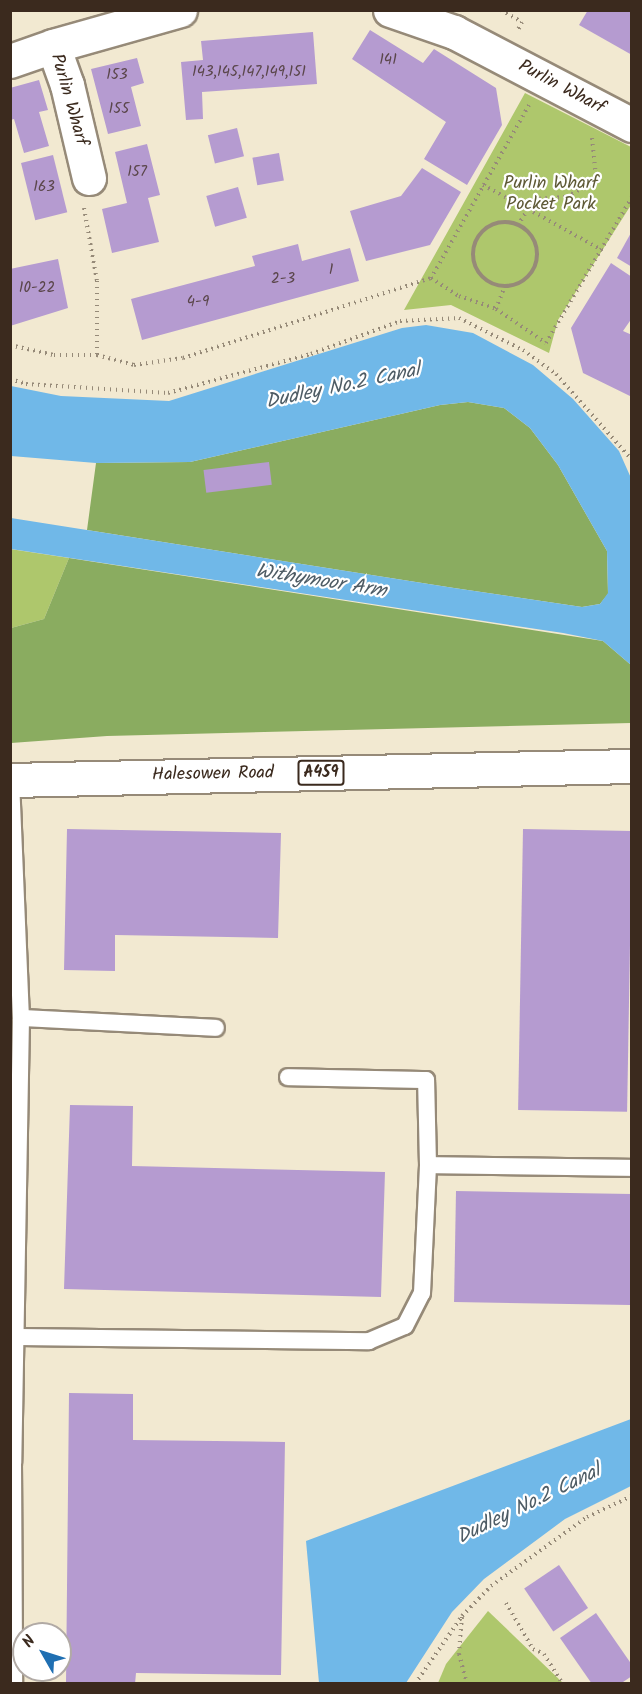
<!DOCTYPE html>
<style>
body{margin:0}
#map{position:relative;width:642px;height:1694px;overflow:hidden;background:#f2e9d1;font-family:Kalam,sans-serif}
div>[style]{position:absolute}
.green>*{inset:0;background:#aec76c}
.forest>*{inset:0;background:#8aac60}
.water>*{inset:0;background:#70b8e8}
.building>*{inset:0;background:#b59bd0;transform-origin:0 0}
.path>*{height:4px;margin-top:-2px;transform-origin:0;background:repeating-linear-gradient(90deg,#968a78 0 1.5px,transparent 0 6px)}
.path>.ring{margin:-2px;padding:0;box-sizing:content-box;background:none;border:4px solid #968a78;border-radius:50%}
.roads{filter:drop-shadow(2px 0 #968a78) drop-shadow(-2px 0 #968a78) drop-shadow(0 2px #968a78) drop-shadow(0 -2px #968a78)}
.lane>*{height:16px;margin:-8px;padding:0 8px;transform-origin:8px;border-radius:8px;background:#fff}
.street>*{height:33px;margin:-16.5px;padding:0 16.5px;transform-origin:16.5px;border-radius:16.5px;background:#fff}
.primary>*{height:33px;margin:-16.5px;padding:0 16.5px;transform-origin:16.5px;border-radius:16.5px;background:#fff}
span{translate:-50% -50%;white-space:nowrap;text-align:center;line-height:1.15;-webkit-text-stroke:4.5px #fff;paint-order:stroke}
.number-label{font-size:15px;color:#5a464a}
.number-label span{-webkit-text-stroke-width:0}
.shield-label span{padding:2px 4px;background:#fff;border:2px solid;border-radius:4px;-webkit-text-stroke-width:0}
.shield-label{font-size:16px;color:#3b2a1e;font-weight:700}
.street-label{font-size:18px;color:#3b2a1e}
.park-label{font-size:18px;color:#5e5935}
.water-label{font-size:20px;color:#4e5c65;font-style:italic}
.frame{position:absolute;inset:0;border:12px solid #3b2a1e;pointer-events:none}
.north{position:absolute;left:12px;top:1622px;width:60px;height:60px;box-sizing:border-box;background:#fff;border:2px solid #b1aaa5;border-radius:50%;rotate:309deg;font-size:16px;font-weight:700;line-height:24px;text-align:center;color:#3b2a1e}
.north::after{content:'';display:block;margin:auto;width:21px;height:27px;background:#1f6fb2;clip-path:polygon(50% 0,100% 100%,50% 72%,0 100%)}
</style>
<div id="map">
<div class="green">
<i style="clip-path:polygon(525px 93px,631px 147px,631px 205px,558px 320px,549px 353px,451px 305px,404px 310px)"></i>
<i style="clip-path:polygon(10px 549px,69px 558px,44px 619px,11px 628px)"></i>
<i style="clip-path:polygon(488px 1611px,563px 1683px,438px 1683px,446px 1664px)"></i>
</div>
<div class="forest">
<i style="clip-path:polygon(468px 402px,504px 408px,530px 428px,558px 465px,607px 551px,608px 594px,600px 604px,582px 607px,454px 588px,87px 530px,96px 463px,190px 462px,440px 405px)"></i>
<i style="clip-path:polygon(69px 558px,603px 641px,631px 665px,631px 723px,107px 736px,11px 743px,11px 628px,44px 619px)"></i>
</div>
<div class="water">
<i style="clip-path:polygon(426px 325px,473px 333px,533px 365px,573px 399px,619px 451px,631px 478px,631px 665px,603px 641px,563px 633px,11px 549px,11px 518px,454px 588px,582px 607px,600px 604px,608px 593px,607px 551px,558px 465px,530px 428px,504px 408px,468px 402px,440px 405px,190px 462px,96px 463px,11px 456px,11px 386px,61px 396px,169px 401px,402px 328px)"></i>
<i style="clip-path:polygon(631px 1419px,631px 1486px,565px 1519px,484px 1579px,452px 1612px,406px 1683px,319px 1683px,306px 1541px)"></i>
</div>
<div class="building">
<i style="clip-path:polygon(588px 10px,632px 10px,632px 55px,579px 25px)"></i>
<i style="clip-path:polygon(370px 30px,423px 63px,434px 49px,496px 88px,502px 125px,467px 185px,424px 159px,446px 122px,352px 59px)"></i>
<i style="clip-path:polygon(313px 32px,317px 84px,202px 92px,203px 119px,186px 120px,181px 62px,203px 60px,201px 41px)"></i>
<i style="clip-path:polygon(137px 58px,144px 83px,131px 87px,141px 126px,108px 134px,91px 69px)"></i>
<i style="clip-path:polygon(39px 80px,48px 110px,39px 112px,49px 146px,24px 153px,14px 119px,10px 120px,10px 88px)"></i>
<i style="left:237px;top:128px;width:29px;height:30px;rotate:76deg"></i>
<i style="clip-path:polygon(147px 144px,160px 195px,148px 198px,159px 242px,112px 253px,102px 209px,127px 203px,115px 152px)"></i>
<i style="left:279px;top:153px;width:28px;height:27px;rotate:80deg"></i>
<i style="left:53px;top:155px;width:59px;height:33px;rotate:76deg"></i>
<i style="clip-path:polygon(422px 168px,461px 192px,430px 245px,366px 261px,350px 211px,401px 196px)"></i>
<i style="left:238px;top:187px;width:32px;height:33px;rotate:74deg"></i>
<i style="clip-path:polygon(632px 231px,632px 267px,617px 258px)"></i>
<i style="clip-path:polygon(298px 244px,302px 261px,350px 248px,359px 281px,142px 340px,131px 299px,255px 266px,252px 256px)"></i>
<i style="clip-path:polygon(58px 259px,68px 308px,10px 326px,10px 269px)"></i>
<i style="clip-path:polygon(611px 263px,632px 277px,632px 318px,623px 331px,632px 335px,632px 397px,583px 373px,571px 328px)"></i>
<i style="left:269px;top:462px;width:23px;height:66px;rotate:83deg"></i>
<i style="clip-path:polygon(67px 829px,281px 833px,278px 938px,115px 935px,115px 971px,64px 970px)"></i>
<i style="left:523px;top:829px;width:109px;height:281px;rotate:1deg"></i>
<i style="clip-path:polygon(70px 1105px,133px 1106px,132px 1166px,385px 1172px,381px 1297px,64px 1289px)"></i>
<i style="left:456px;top:1191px;width:176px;height:111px;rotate:1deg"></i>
<i style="clip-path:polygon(69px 1393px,133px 1394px,133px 1440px,285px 1442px,281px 1675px,136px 1673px,135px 1684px,66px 1684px)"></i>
<i style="left:559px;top:1565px;width:52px;height:42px;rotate:56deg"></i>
<i style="clip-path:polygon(596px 1613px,632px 1665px,632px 1676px,620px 1684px,592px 1684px,560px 1638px)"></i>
</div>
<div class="path">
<i style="left:501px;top:10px;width:24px;rotate:30deg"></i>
<i style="left:522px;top:22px;width:11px;rotate:117deg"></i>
<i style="left:529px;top:105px;width:199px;rotate:119.5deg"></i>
<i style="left:431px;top:278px;width:33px;rotate:33deg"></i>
<i style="left:459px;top:296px;width:39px;rotate:19deg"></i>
<i style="left:496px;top:309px;width:60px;rotate:34.2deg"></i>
<i style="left:546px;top:343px;width:169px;rotate:-59.5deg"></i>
<i style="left:592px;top:138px;width:36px;rotate:84deg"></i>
<i style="left:596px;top:174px;width:13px;rotate:122deg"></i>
<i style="left:589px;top:185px;width:27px;rotate:153deg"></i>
<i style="left:565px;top:197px;width:29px;rotate:176deg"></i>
<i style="left:536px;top:199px;width:13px;rotate:129deg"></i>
<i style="left:528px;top:209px;width:85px;rotate:29deg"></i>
<i style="left:483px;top:185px;width:51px;rotate:28.1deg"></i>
<i style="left:528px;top:209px;width:19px;rotate:122deg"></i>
<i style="left:84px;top:208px;width:74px;rotate:79.9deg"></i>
<i style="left:97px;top:281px;width:74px;rotate:90deg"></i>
<i style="left:97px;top:355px;width:38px;rotate:15deg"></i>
<i style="left:134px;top:365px;width:49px;rotate:-8.1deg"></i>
<i style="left:183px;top:358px;width:261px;rotate:-17.9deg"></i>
<i class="ring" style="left:473px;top:222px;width:60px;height:60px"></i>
<i style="left:496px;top:309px;width:25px;rotate:-69deg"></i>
<i style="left:10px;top:345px;width:45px;rotate:12.8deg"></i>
<i style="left:54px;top:355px;width:43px"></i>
<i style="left:10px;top:379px;width:17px;rotate:17deg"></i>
<i style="left:26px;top:384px;width:142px;rotate:3.6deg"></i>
<i style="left:168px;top:393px;width:148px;rotate:-15.3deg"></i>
<i style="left:311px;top:354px;width:95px;rotate:-20.3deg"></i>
<i style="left:400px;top:321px;width:59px;rotate:-2.9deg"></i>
<i style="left:459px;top:318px;width:72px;rotate:26.6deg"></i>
<i style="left:523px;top:350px;width:41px;rotate:36deg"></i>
<i style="left:556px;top:374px;width:115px;rotate:48.5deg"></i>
<i style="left:506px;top:1603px;width:53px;rotate:59.6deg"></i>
<i style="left:533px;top:1649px;width:12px;rotate:24deg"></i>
<i style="left:544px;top:1654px;width:36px;rotate:58deg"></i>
<i style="left:462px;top:1617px;width:37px;rotate:95deg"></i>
<i style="left:459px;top:1654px;width:31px;rotate:75deg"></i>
<i style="left:415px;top:1684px;width:83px;rotate:-55.3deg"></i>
<i style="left:462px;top:1616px;width:42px;rotate:-46deg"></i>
<i style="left:491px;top:1586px;width:118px;rotate:-35.7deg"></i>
<i style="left:587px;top:1517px;width:50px;rotate:-25deg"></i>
</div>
<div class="roads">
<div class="lane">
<i style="left:11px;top:780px;width:238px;rotate:87.6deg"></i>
<i style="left:21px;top:1018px;width:445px;rotate:91deg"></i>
<i style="left:13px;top:1463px;width:221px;rotate:89.7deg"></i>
<i style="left:21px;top:1018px;width:195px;rotate:2.9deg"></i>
<i style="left:428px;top:1165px;width:204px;rotate:0.8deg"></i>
<i style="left:18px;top:1337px;width:351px;rotate:0.7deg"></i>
<i style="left:369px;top:1341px;width:39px;rotate:-23deg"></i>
<i style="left:405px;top:1326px;width:37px;rotate:-63deg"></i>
<i style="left:422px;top:1293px;width:128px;rotate:-87.3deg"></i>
<i style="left:428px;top:1165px;width:85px;rotate:-91.3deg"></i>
<i style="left:426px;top:1080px;width:138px;rotate:-178.8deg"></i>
</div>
<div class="street">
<i style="left:390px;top:10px;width:68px;rotate:19deg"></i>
<i style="left:454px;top:32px;width:201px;rotate:27.6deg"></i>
<i style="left:10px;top:61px;width:46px;rotate:-19.2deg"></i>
<i style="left:89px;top:178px;width:96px;rotate:-103.3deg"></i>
<i style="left:67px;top:85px;width:41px;rotate:-109.7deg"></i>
<i style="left:53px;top:46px;width:132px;rotate:-15.8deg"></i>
</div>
<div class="primary">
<i style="left:10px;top:780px;width:622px;rotate:-1.29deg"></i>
</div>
</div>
<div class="number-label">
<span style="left:388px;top:61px">141</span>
<span style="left:249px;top:73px">143,145,147,149,151</span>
<span style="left:117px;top:76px">153</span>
<span style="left:119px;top:110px">155</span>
<span style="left:137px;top:173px">157</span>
<span style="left:44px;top:188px">163</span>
<span style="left:331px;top:271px">1</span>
<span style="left:283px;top:280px">2-3</span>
<span style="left:37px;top:289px">10-22</span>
<span style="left:198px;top:303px">4-9</span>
</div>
<div class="shield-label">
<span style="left:321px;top:773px">A459</span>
</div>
<div class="street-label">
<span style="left:561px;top:88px;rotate:28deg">Purlin Wharf</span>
<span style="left:68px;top:100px;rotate:74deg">Purlin Wharf</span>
<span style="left:213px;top:775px;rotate:-1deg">Halesowen Road</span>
</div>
<div class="park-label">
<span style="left:551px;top:195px">Purlin Wharf<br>Pocket Park</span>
</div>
<div class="water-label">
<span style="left:343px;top:387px;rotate:-12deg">Dudley No.2 Canal</span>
<span style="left:321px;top:582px;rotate:9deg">Withymoor Arm</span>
<span style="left:529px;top:1505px;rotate:-26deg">Dudley No.2 Canal</span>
</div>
<div class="frame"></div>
<div class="north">N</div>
</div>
